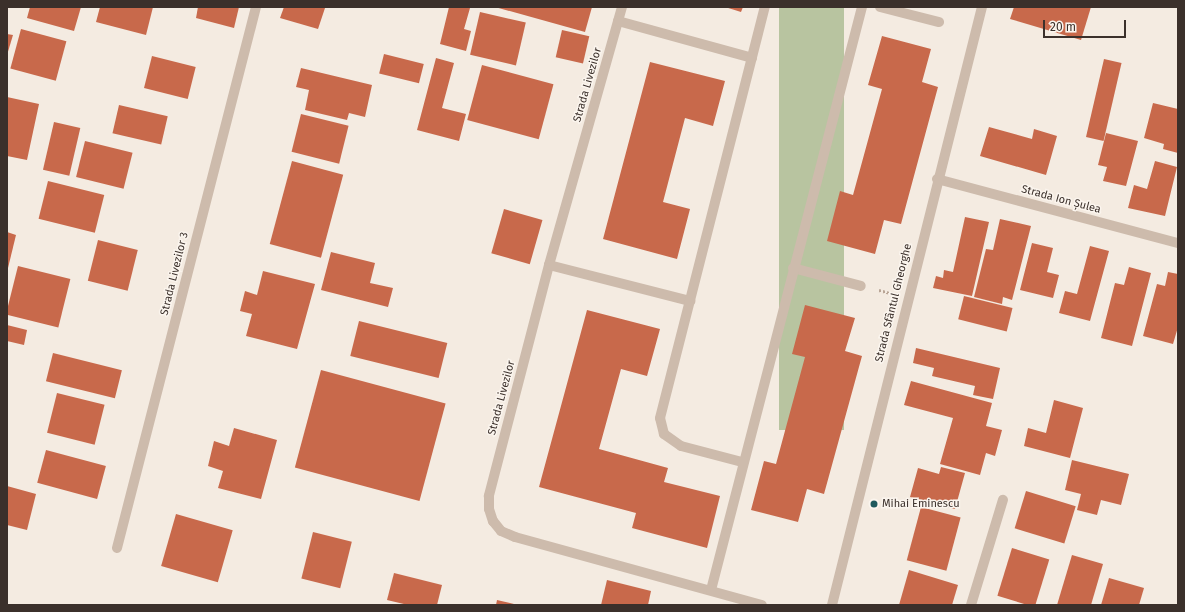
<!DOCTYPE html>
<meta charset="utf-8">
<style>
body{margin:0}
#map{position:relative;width:1185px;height:612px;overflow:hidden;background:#f4ebe1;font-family:"Fira Sans",sans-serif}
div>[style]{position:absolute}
.green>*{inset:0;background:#b8c4a0;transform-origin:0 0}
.building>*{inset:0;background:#c8694b;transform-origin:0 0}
.path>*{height:2.5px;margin-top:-1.25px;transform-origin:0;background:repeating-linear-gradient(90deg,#b9a596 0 2px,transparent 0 4px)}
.minor>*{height:10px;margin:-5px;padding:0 5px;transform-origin:5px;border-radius:5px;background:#cdbbac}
.dots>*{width:11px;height:11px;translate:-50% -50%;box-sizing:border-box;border:2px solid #fbf5ee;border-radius:50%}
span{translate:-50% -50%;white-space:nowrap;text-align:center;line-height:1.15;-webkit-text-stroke:3px #fbf5ee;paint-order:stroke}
.street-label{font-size:11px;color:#3b302b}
.poi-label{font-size:11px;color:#3b302b}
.left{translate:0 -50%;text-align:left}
.frame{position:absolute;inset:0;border:8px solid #3b302b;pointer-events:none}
.scale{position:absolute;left:1043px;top:20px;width:83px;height:18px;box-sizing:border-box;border:2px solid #3b302b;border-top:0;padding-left:5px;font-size:12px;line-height:14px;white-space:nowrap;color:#3b302b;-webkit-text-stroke:3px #fbf5ee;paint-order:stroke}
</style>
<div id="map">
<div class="green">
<i style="left:779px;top:7px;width:65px;height:423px"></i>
</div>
<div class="building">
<i style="clip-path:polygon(30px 7px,81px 7px,74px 31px,27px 18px)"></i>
<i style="clip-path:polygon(100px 7px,153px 7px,146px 35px,96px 22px)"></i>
<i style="clip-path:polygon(198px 7px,239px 7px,234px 28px,196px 18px)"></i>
<i style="clip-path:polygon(284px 7px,325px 8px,318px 29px,280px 18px)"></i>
<i style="clip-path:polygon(449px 7px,470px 8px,464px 29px,471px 31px,466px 51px,440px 44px)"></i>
<i style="clip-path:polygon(495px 7px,592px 7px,585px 32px)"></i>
<i style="clip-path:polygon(725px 7px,743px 7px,741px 12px)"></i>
<i style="clip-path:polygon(1014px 7px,1091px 7px,1081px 40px,1010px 19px)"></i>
<i style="left:480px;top:12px;width:47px;height:44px;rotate:13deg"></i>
<i style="left:21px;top:29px;width:47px;height:41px;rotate:15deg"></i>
<i style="left:562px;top:30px;width:28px;height:28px;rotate:13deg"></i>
<i style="clip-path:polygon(7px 34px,13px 35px,7px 55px)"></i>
<i style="clip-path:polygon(882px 36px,931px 49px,922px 82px,938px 87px,901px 224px,884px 220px,875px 254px,827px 241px,840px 191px,853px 195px,882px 89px,868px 85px)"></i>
<i style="left:384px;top:54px;width:41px;height:20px;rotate:14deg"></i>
<i style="left:152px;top:56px;width:45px;height:33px;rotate:14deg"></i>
<i style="clip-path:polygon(436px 58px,454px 63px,442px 108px,466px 114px,459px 141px,417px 130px)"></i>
<i style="left:1104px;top:59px;width:18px;height:80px;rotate:13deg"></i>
<i style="clip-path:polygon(650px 62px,725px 81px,713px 126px,685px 118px,663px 202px,690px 209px,677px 259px,603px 239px)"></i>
<i style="left:482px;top:65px;width:74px;height:57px;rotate:15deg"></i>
<i style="clip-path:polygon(301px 68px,372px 85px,365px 117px,349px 113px,347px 120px,305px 110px,309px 90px,296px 87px)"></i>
<i style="clip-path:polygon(7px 97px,39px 104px,27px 160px,7px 156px)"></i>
<i style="clip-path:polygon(1153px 103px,1178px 109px,1178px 153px,1163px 149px,1164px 144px,1144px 138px)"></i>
<i style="left:119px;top:105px;width:50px;height:29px;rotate:13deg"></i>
<i style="left:301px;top:114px;width:49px;height:39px;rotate:14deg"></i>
<i style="left:54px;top:122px;width:27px;height:49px;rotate:13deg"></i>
<i style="clip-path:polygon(989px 127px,1032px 139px,1034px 129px,1057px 136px,1046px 175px,980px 156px)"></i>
<i style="clip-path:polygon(1106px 133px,1138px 141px,1126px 186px,1103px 181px,1107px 167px,1098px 165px)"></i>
<i style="left:85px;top:141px;width:49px;height:37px;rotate:14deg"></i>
<i style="left:292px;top:161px;width:53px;height:86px;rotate:15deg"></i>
<i style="clip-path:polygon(1155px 161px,1177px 167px,1165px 216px,1128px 208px,1134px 185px,1147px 189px)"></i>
<i style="left:48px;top:181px;width:58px;height:39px;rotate:14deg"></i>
<i style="left:504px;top:209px;width:40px;height:46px;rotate:16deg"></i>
<i style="clip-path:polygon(965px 217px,989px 222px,972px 296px,933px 288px,936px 276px,943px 278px,944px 270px,953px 272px)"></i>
<i style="clip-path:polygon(1000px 219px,1031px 226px,1012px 300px,1003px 297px,1002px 304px,974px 297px,986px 249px,993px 250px)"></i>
<i style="clip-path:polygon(7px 232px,16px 235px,8px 268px,7px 268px)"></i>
<i style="left:98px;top:240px;width:41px;height:42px;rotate:14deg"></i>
<i style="clip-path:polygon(1032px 243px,1053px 248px,1047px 272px,1059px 275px,1053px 298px,1020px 290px)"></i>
<i style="clip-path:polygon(1090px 246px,1109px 251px,1090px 321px,1059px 313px,1065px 291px,1077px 294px)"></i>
<i style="clip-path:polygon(331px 252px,375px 263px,370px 283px,393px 288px,388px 307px,321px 290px)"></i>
<i style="left:18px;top:266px;width:54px;height:50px;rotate:14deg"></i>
<i style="clip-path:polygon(1129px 267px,1151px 273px,1132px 346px,1101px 338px,1115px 283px,1124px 285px)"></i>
<i style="clip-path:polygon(263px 271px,315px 284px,297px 349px,246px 336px,252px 314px,240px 311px,245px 291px,257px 295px)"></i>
<i style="clip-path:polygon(1168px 272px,1178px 274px,1178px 327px,1173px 344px,1143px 336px,1157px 284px,1165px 286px)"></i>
<i style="left:964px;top:296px;width:50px;height:24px;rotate:14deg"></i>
<i style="clip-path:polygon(805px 305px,855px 318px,845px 351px,862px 356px,824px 494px,807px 489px,798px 522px,751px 510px,764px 461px,776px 464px,805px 357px,792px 354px)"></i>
<i style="clip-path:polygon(587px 310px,660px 329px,647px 376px,621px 369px,599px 449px,668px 468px,664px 482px,720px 496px,707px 548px,632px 528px,636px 513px,539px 487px)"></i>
<i style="left:359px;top:321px;width:91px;height:36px;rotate:14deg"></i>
<i style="clip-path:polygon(7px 325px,27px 330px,24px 345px,7px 341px)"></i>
<i style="clip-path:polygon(916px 348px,1000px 368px,993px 399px,973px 395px,975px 386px,932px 376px,934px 368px,913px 363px)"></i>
<i style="left:53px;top:353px;width:71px;height:29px;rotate:14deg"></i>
<i style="left:321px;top:370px;width:129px;height:101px;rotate:15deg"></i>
<i style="clip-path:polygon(911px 381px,992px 403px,986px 426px,1002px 430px,995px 456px,986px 453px,980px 475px,940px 464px,953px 418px,904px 405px)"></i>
<i style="left:57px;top:393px;width:49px;height:41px;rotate:14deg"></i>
<i style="clip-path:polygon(1054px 400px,1083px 408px,1070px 458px,1024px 446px,1028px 428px,1046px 433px)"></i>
<i style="clip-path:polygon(234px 428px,277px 440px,261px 499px,218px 488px,223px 471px,208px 466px,214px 441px,229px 446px)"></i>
<i style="left:46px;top:450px;width:62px;height:34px;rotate:15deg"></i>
<i style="clip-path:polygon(1072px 460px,1129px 474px,1121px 505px,1101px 500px,1097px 515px,1077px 510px,1081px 494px,1065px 490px)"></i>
<i style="clip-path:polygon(941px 467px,965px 473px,955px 509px,910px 497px,918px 468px,939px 474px)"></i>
<i style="clip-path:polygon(7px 486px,36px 494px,27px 530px,7px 525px)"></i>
<i style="left:1026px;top:491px;width:52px;height:39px;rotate:17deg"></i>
<i style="left:921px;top:507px;width:41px;height:55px;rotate:15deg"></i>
<i style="left:176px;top:514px;width:59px;height:54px;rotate:16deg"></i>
<i style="left:313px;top:532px;width:40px;height:48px;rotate:14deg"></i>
<i style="left:1012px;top:548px;width:39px;height:50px;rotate:17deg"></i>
<i style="clip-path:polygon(1072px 555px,1103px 564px,1091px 605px,1057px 605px)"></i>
<i style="clip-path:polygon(909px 570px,958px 585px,952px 605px,899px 605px)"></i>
<i style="clip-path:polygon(394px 573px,442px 585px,437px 605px,408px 605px,387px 600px)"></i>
<i style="clip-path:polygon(1109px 578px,1144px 588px,1139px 605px,1101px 605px)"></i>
<i style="clip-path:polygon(607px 580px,651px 591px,648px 605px,601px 605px)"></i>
<i style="clip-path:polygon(497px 600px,514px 604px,514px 605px,496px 605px)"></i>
</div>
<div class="path">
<i style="left:879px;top:290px;width:11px;rotate:15deg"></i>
</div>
<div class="minor">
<i style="left:622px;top:7px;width:268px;rotate:105.8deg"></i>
<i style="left:549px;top:265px;width:239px;rotate:104.6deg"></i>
<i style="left:489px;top:496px;width:13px;rotate:90deg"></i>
<i style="left:489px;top:509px;width:13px;rotate:72deg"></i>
<i style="left:493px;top:521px;width:13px;rotate:51deg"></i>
<i style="left:501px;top:531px;width:15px;rotate:23deg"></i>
<i style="left:515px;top:537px;width:256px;rotate:15.4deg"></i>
<i style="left:880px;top:7px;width:61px;rotate:14.3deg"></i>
<i style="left:618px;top:21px;width:139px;rotate:15.4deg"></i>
<i style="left:937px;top:179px;width:249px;rotate:14.9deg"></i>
<i style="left:549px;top:265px;width:146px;rotate:14.3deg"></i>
<i style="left:793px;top:268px;width:70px;rotate:14.8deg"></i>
<i style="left:742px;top:462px;width:63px;rotate:-165.3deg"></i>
<i style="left:681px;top:446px;width:21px;rotate:-145deg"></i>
<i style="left:664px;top:434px;width:16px;rotate:-104deg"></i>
<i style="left:660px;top:418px;width:424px;rotate:-75.7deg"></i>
<i style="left:117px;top:548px;width:559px;rotate:-75.59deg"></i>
<i style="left:711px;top:590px;width:602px;rotate:-75.48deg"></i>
<i style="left:832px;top:605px;width:617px;rotate:-75.92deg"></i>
<i style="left:971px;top:605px;width:110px;rotate:-73.1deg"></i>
</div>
<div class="dots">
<i style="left:874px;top:504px;background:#1f5a5e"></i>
</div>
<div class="street-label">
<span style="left:588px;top:85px;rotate:-74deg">Strada Livezilor</span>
<span style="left:1061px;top:200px;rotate:15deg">Strada Ion Șulea</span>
<span style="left:175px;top:274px;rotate:-76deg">Strada Livezilor 3</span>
<span style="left:894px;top:303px;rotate:-76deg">Strada Sfântul Gheorghe</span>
<span style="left:502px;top:398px;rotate:-75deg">Strada Livezilor</span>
</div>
<div class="poi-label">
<span class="left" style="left:882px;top:504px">Mihai Eminescu</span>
</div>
<div class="frame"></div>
<div class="scale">20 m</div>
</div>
